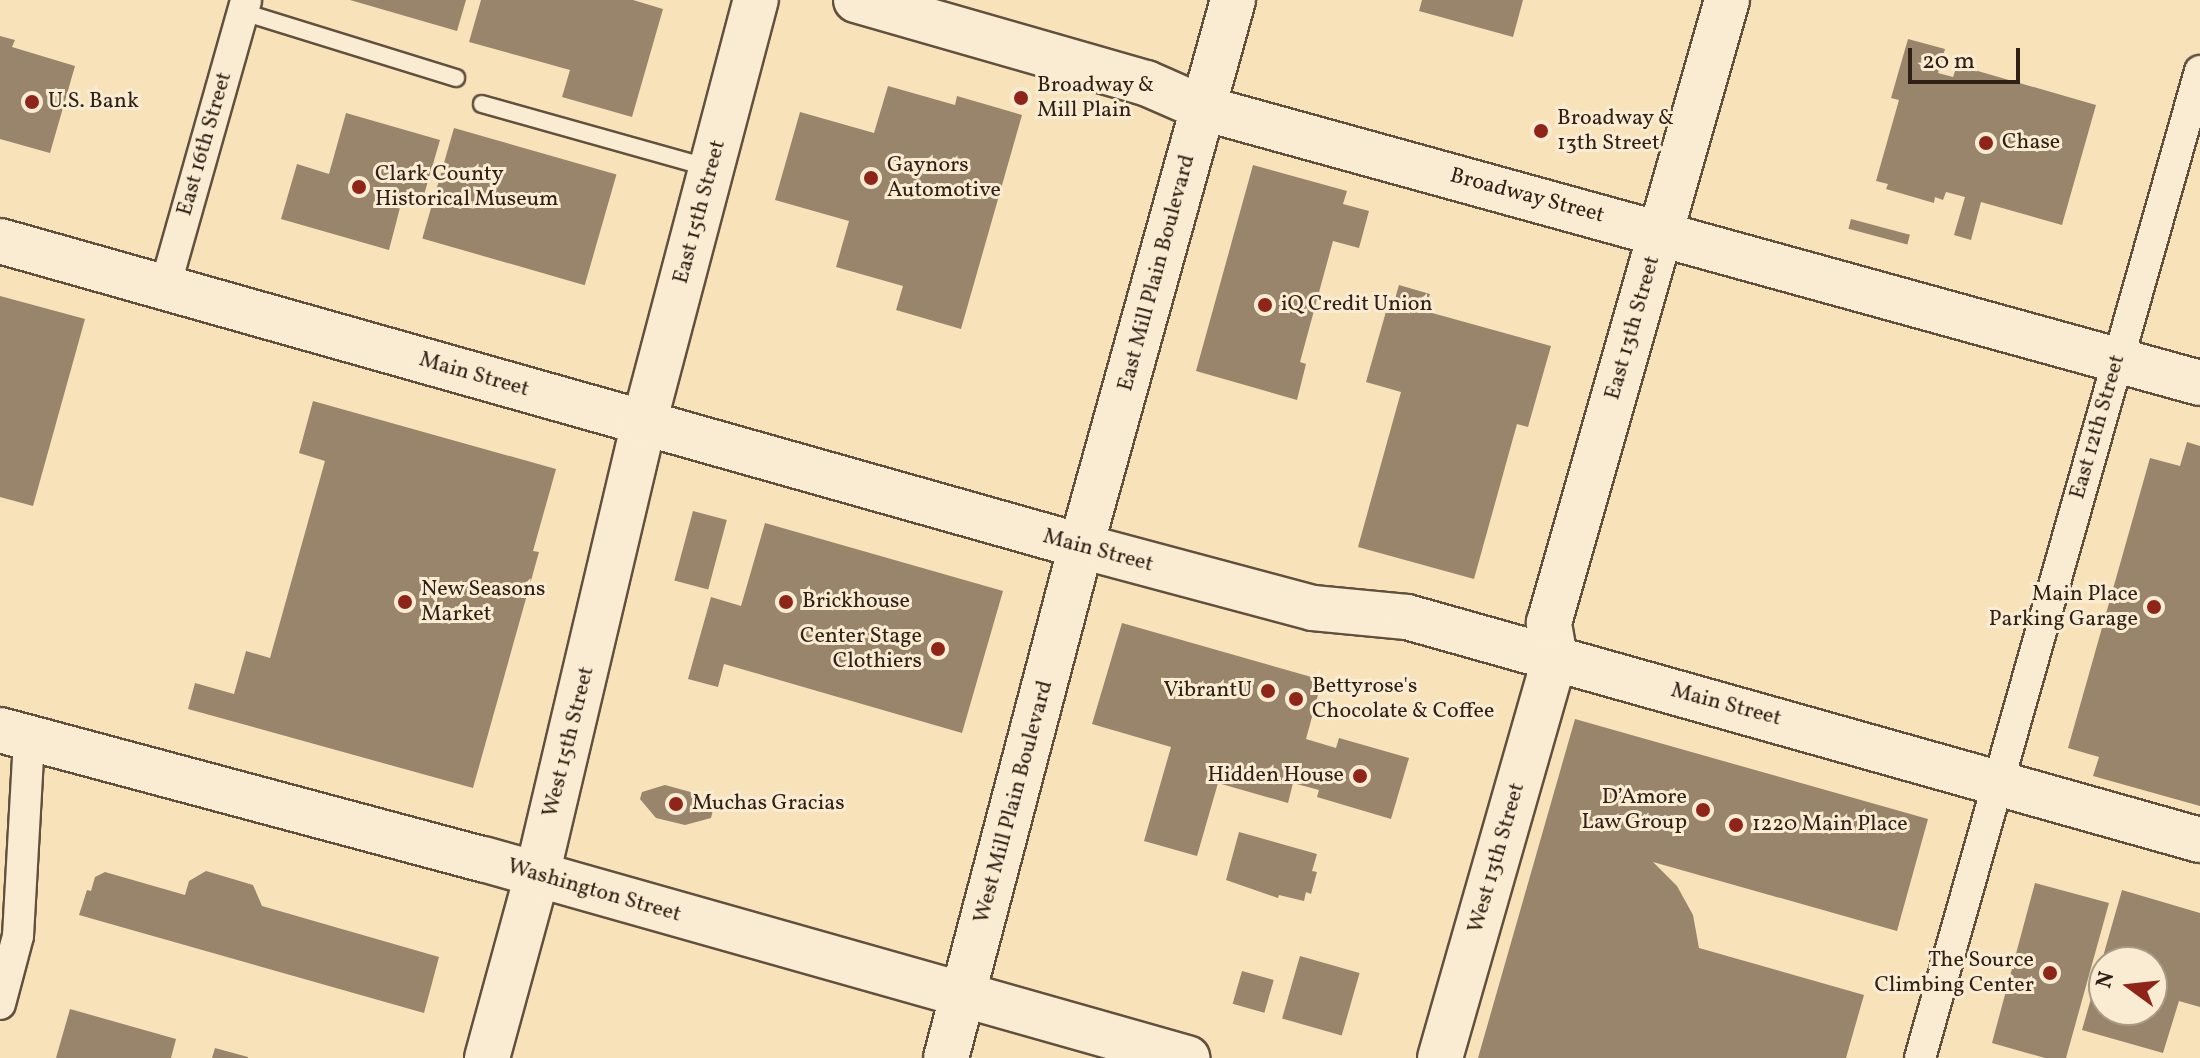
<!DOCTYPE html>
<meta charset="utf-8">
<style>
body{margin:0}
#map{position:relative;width:2200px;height:1058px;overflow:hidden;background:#f8e2ba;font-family:Vollkorn,serif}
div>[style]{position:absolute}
.building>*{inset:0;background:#98856b;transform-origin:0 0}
.roads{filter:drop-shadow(2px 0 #62503f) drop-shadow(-2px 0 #62503f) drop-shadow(0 2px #62503f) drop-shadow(0 -2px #62503f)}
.lane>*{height:16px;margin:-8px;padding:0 8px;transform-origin:8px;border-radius:8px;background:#faecd2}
.street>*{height:30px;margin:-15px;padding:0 15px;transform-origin:15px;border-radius:15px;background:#faecd2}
.secondary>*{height:44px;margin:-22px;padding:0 22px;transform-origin:22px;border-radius:22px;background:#faecd2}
.dots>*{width:22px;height:22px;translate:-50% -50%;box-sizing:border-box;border:4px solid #faecd2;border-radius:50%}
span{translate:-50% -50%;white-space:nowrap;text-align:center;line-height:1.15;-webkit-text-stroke:6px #faecd2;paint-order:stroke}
.poi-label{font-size:22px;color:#302016}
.left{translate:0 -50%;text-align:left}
.right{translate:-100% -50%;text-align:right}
.street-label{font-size:22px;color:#302016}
.north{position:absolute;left:2088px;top:946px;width:80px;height:80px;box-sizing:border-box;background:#faecd2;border:2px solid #a99a87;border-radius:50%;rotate:285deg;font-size:22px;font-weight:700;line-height:32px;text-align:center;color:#302016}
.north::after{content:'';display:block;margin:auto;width:28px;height:36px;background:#8f2418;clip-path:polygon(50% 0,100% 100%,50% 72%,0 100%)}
.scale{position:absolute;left:1908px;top:48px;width:112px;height:36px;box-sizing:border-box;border:4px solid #302016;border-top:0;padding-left:10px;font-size:24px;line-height:28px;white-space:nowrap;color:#302016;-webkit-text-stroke:6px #faecd2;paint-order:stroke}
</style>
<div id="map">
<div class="building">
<i style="clip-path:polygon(350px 0,466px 0,457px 31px)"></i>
<i style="clip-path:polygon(481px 0,633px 0,663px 9px,632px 117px,562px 97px,570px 70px,469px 42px)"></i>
<i style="clip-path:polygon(1422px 0,1523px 0,1513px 37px,1419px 11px)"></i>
<i style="clip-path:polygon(0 36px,15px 40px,12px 47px,75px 66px,50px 153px,0 139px)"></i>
<i style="clip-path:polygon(1908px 39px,1945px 49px,1938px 73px,1953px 77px,1957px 65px,2096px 105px,2062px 225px,1981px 202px,1971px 240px,1954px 235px,1965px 197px,1946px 192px,1943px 200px,1935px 197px,1934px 203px,1886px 189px,1888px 184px,1876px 181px,1899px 100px,1891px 98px)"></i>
<i style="clip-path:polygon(888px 86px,955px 105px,957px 96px,1022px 115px,961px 329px,896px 310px,903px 286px,836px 267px,849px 221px,775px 200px,800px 112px,874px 133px)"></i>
<i style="clip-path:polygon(346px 113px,440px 140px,421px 205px,402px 200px,389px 250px,281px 219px,297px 164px,329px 174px)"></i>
<i style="left:454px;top:128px;width:169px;height:115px;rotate:16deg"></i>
<i style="clip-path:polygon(1253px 165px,1347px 191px,1343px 204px,1369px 211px,1359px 248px,1333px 241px,1300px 362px,1306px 364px,1297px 400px,1196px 371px)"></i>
<i style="left:1851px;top:219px;width:61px;height:10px;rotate:15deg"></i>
<i style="clip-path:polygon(1399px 285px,1430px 294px,1425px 311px,1551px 346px,1528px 427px,1517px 424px,1474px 579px,1358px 547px,1401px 392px,1366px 382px,1389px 301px,1394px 302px)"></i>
<i style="clip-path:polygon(0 296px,85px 319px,33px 506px,0 497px)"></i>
<i style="clip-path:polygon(313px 401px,556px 469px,533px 551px,539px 552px,473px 788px,188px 709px,195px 683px,234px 694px,246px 651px,270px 658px,325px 461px,299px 453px)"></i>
<i style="clip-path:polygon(2187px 442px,2200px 446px,2200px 806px,2093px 776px,2099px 757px,2068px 748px,2150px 458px,2180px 466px)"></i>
<i style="left:693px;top:511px;width:35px;height:72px;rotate:15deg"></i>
<i style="clip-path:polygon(765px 523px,1003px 591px,962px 733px,724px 664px,718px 687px,688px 679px,711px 597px,741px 606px)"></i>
<i style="clip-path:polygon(1122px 623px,1322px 680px,1306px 739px,1336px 748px,1339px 738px,1409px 758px,1391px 819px,1317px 797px,1319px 790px,1293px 783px,1288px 803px,1218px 783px,1197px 856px,1144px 841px,1171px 747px,1092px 724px)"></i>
<i style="clip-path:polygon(1575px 719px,1928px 819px,1897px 931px,1653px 862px,1677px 886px,1693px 915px,1699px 948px,1864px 995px,1846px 1058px,1478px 1058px)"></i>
<i style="clip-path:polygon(665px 785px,694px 793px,713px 810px,711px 818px,685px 825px,656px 818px,640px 799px,642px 792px)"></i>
<i style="clip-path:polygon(1239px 832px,1317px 854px,1312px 871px,1317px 872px,1311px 894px,1306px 892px,1304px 901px,1279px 895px,1278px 898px,1226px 880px)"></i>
<i style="clip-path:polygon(206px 871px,253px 885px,262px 906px,439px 957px,424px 1013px,79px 915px,87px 890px,91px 891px,95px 877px,105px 872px,185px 895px,189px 881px)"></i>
<i style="clip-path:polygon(2035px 883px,2109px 903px,2066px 1058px,2045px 1058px,1992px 1043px)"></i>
<i style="clip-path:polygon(evenodd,2122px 890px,2200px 913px,2200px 1007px,2179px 1001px,2163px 1053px,2082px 1030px,2122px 890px,2104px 962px,2152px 962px,2152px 1010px,2104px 1010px,2104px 962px)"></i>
<i style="left:1300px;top:956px;width:62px;height:65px;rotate:16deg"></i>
<i style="left:1242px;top:971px;width:33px;height:34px;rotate:16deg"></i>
<i style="clip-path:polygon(70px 1009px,176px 1039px,171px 1058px,56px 1058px)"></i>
<i style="clip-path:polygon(215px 1048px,248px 1057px,248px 1058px,212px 1058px)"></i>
</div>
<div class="roads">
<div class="lane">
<i style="left:243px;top:12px;width:223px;rotate:17.2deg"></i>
<i style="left:482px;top:104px;width:237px;rotate:15.7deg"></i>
</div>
<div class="street">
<i style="left:165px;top:287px;width:298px;rotate:-74.2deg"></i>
<i style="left:0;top:1004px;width:70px;rotate:-75.2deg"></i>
<i style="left:18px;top:936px;width:197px;rotate:-86.8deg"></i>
<i style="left:1920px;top:1058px;width:1026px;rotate:-74.16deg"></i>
</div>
<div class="secondary">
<i style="left:856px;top:0;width:302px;rotate:16deg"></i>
<i style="left:1146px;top:83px;width:62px;rotate:23.7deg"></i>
<i style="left:1203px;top:108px;width:1034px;rotate:15.42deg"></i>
<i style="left:0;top:241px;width:1123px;rotate:15.76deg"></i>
<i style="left:1081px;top:546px;width:240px;rotate:15deg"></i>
<i style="left:1313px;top:608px;width:94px;rotate:5.5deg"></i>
<i style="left:1407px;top:617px;width:824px;rotate:15.71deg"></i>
<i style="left:0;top:730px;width:500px;rotate:15deg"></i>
<i style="left:483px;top:859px;width:732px;rotate:15.78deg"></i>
<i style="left:487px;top:1058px;width:190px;rotate:-74.7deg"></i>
<i style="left:537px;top:875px;width:464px;rotate:-76.7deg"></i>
<i style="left:644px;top:423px;width:438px;rotate:-75.2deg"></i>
<i style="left:946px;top:1058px;width:529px;rotate:-75.23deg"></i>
<i style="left:1081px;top:546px;width:567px;rotate:-74.44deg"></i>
<i style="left:1440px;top:1058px;width:416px;rotate:-74deg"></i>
<i style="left:1555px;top:658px;width:36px;rotate:-100deg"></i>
<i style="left:1549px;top:623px;width:648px;rotate:-74.05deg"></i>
</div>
</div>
<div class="dots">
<i style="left:1021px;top:98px;background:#8f2418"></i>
<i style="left:32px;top:102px;background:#8f2418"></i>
<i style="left:1541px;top:131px;background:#8f2418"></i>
<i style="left:1986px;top:143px;background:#8f2418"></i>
<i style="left:871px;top:178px;background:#8f2418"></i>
<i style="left:359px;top:187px;background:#8f2418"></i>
<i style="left:1265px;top:305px;background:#8f2418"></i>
<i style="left:405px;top:602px;background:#8f2418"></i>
<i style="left:786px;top:602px;background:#8f2418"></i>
<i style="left:2154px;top:607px;background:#8f2418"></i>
<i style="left:938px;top:649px;background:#8f2418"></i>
<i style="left:1268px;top:691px;background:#8f2418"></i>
<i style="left:1296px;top:699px;background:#8f2418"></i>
<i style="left:1360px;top:776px;background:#8f2418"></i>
<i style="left:676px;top:804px;background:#8f2418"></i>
<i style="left:1703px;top:810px;background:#8f2418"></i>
<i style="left:1736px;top:825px;background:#8f2418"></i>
<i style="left:2050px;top:973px;background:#8f2418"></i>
</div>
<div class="poi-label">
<span class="left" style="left:1037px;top:98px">Broadway &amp;<br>Mill Plain</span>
<span class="left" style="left:48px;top:102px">U.S. Bank</span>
<span class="left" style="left:1557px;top:131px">Broadway &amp;<br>13th Street</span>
<span class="left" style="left:2002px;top:143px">Chase</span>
<span class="left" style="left:887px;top:178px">Gaynors<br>Automotive</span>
<span class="left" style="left:375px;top:187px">Clark County<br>Historical Museum</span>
<span class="left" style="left:1281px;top:305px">iQ Credit Union</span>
<span class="left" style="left:421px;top:602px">New Seasons<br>Market</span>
<span class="right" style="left:2138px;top:607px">Main Place<br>Parking Garage</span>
<span class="left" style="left:802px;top:602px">Brickhouse</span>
<span class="right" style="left:922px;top:649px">Center Stage<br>Clothiers</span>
<span class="left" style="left:1312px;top:699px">Bettyrose's<br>Chocolate &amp; Coffee</span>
<span class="right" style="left:1252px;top:691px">VibrantU</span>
<span class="right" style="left:1344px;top:776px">Hidden House</span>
<span class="right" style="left:1687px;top:810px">D’Amore<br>Law Group</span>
<span class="left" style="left:692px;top:804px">Muchas Gracias</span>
<span class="left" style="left:1752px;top:825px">1220 Main Place</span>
<span class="right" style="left:2034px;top:973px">The Source<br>Climbing Center</span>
</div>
<div class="street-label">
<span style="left:205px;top:144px;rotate:-74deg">East 16th Street</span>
<span style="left:1527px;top:196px;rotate:15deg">Broadway Street</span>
<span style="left:700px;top:212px;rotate:-75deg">East 15th Street</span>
<span style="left:1157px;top:273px;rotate:-75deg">East Mill Plain Boulevard</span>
<span style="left:1633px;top:328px;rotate:-74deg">East 13th Street</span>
<span style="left:474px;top:375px;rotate:16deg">Main Street</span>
<span style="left:2098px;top:427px;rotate:-74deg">East 12th Street</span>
<span style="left:1098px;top:551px;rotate:15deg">Main Street</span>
<span style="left:1726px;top:705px;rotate:15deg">Main Street</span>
<span style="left:569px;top:742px;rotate:-76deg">West 15th Street</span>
<span style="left:1014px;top:802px;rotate:-75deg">West Mill Plain Boulevard</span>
<span style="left:1497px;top:858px;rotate:-74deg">West 13th Street</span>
<span style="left:594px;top:891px;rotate:16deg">Washington Street</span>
</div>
<div class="north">N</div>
<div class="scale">20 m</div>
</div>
